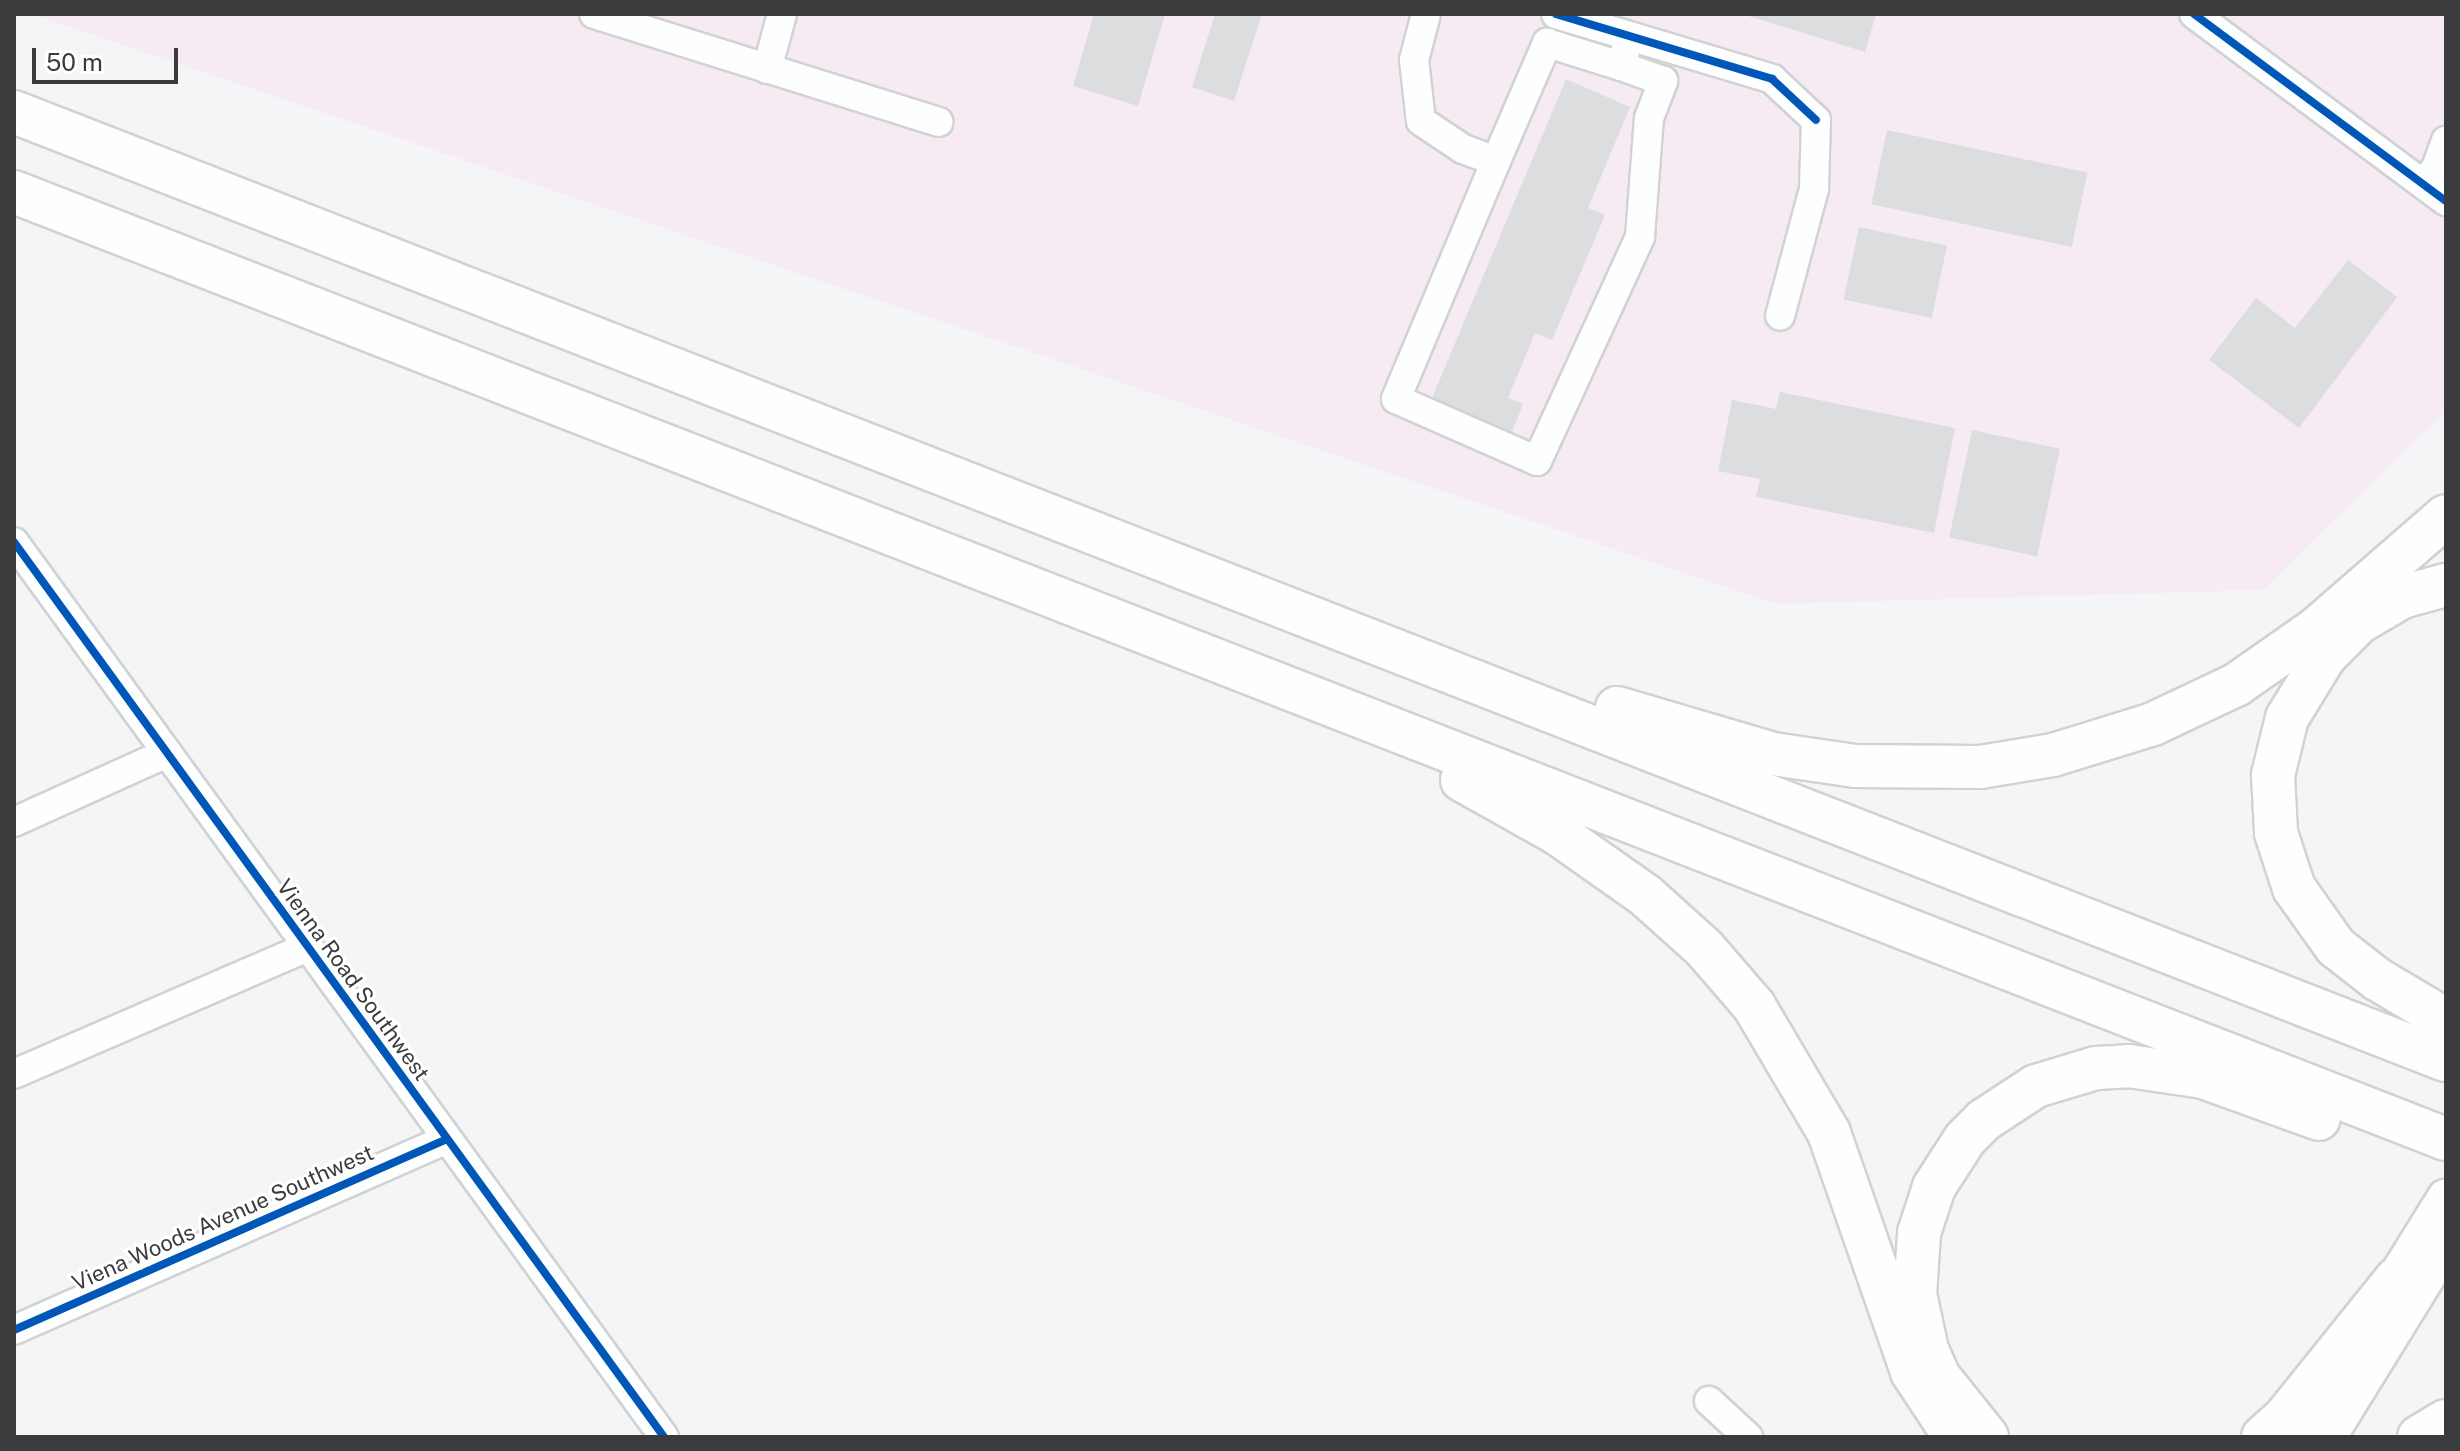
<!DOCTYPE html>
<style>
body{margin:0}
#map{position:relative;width:2460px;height:1451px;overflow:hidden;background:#f4f5f7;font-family:"Public Sans",sans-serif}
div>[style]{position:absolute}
.industrial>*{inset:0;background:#f7ebf3}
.building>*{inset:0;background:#dcddde;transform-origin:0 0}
.roads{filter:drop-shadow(2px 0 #d1d2d3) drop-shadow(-2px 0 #d1d2d3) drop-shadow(0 2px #d1d2d3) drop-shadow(0 -2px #d1d2d3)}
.minor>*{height:28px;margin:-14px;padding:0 14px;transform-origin:14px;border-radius:14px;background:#fdfefe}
.major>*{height:36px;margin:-18px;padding:0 18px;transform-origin:18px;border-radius:18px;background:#fdfefe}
.highway>*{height:42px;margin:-21px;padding:0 21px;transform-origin:21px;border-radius:21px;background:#fdfefe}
.cycleway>*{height:8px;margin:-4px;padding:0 4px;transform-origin:4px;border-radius:4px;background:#0057b8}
span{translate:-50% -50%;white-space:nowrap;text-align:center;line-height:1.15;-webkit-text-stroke:6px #fff;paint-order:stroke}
.street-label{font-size:22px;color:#3a3b3c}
.frame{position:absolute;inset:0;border:16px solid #3a3b3c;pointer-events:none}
.scale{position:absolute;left:32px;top:48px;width:146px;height:36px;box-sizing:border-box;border:4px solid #3a3b3c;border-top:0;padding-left:10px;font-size:24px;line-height:28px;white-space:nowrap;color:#3a3b3c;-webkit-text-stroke:6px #fff;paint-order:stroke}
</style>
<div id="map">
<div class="industrial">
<i style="clip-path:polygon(31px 14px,2446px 14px,2446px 411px,2263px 590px,1776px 604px)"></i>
</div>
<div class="building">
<i style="clip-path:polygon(1094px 14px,1165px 14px,1138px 106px,1073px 86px)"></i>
<i style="clip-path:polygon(1215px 14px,1262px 14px,1234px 101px,1192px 87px)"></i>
<i style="clip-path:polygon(1742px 14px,1876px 14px,1865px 52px)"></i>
<i style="clip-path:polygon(1566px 79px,1630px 107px,1588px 208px,1605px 215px,1552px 340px,1535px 333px,1508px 398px,1523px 404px,1512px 432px,1432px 398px)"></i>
<i style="left:1887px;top:130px;width:205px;height:76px;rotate:12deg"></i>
<i style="left:1859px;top:227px;width:90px;height:74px;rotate:12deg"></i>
<i style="clip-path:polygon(2348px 260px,2397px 297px,2299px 428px,2209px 360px,2256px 298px,2295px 328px)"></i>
<i style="clip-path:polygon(1780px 392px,1955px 428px,1934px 533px,1756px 497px,1760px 479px,1718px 471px,1732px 400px,1776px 409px)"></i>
<i style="left:1972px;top:430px;width:90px;height:110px;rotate:12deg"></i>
</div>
<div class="roads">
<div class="minor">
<i style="left:594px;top:14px;width:361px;rotate:17.4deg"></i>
<i style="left:1426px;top:14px;width:48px;rotate:104.6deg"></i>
<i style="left:1414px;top:60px;width:61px;rotate:83.5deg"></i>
<i style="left:1421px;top:121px;width:50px;rotate:33.7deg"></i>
<i style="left:1463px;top:149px;width:35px;rotate:20deg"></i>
<i style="left:1496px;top:161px;width:129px;rotate:-66.6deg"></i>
<i style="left:1547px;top:43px;width:77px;rotate:17.3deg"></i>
<i style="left:1621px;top:66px;width:19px;rotate:-74deg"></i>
<i style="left:1556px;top:14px;width:226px;rotate:16.7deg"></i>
<i style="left:1772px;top:79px;width:60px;rotate:43deg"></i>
<i style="left:1816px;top:120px;width:69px;rotate:91.7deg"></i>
<i style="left:1814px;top:189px;width:131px;rotate:105deg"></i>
<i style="left:2194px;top:14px;width:314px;rotate:36.6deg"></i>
<i style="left:767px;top:69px;width:57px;rotate:-74.7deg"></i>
<i style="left:1496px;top:161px;width:258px;rotate:112.8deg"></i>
<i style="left:1396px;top:399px;width:154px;rotate:23.7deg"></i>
<i style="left:1537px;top:461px;width:247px;rotate:-65.3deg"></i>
<i style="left:1640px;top:237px;width:119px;rotate:-85.7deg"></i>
<i style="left:1649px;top:118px;width:40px;rotate:-69deg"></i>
<i style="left:1663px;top:81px;width:45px;rotate:-160.3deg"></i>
<i style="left:2423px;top:184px;width:21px;rotate:-51deg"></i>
<i style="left:2436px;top:168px;width:29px;rotate:-70deg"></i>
<i style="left:14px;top:542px;width:1106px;rotate:54.01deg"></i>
<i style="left:14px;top:822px;width:168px;rotate:-24.3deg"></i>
<i style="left:14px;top:1074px;width:319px;rotate:-23.4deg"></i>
<i style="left:14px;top:1330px;width:473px;rotate:-23.8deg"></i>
<i style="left:1709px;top:1401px;width:53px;rotate:42.7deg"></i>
</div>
<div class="major">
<i style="left:2381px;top:1302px;width:123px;rotate:-58.2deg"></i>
<i style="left:2335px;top:1425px;width:211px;rotate:-58.3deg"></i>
<i style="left:2299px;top:1437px;width:70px;rotate:-58.3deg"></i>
</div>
<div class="highway">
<i style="left:14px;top:112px;width:2610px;rotate:21.3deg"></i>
<i style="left:14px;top:192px;width:2610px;rotate:21.28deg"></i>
<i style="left:2356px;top:624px;width:53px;rotate:-30.4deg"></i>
<i style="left:2402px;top:597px;width:46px;rotate:-15.3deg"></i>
<i style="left:2357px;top:624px;width:45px;rotate:135deg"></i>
<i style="left:2325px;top:656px;width:73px;rotate:121.5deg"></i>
<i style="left:2287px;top:718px;width:59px;rotate:103.8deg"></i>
<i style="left:2273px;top:775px;width:58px;rotate:87deg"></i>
<i style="left:2276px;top:833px;width:58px;rotate:71.9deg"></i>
<i style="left:2294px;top:888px;width:72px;rotate:54.6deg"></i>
<i style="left:2336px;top:947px;width:52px;rotate:38deg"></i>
<i style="left:2377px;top:979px;width:80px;rotate:30.7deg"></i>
<i style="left:1617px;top:708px;width:163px;rotate:16.4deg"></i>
<i style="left:1773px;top:754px;width:83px;rotate:8.3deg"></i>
<i style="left:1855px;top:766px;width:125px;rotate:0.5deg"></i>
<i style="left:1980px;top:767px;width:74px;rotate:-9.3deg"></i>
<i style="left:2053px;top:755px;width:105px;rotate:-17.2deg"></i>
<i style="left:2153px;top:724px;width:92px;rotate:-25.2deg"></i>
<i style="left:2236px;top:685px;width:98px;rotate:-35deg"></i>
<i style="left:2316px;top:629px;width:172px;rotate:-41deg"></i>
<i style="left:1462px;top:780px;width:109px;rotate:29.2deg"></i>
<i style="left:1557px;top:833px;width:108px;rotate:35.2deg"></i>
<i style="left:1645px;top:895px;width:79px;rotate:41.9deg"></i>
<i style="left:1704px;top:948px;width:77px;rotate:49.2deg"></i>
<i style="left:1754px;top:1006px;width:147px;rotate:59.4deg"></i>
<i style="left:1829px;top:1133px;width:253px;rotate:70.8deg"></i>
<i style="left:1912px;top:1372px;width:78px;rotate:56.5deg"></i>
<i style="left:1987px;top:1437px;width:77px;rotate:-128.7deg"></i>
<i style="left:1939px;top:1377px;width:30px;rotate:-114deg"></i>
<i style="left:1927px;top:1350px;width:57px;rotate:-102.1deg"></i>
<i style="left:1915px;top:1294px;width:61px;rotate:-86.2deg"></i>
<i style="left:1919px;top:1233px;width:48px;rotate:-71.9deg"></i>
<i style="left:1934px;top:1187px;width:57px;rotate:-57.1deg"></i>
<i style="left:1965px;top:1139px;width:27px;rotate:-45deg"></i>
<i style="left:1984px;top:1120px;width:62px;rotate:-33.2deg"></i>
<i style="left:2036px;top:1086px;width:63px;rotate:-16.7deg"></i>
<i style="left:2096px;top:1068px;width:33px;rotate:-3deg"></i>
<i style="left:2129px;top:1066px;width:75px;rotate:8.5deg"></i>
<i style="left:2203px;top:1077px;width:123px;rotate:19.9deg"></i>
<i style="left:2263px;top:1437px;width:31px;rotate:-42deg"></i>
<i style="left:2286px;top:1416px;width:176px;rotate:-51.2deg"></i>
<i style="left:2419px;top:1437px;width:31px;rotate:-31deg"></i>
</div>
</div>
<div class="cycleway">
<i style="left:1556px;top:14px;width:226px;rotate:16.7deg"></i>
<i style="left:1772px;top:79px;width:60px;rotate:43deg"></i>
<i style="left:2194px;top:14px;width:314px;rotate:36.6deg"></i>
<i style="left:14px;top:542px;width:1106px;rotate:54.01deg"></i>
<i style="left:14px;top:1330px;width:473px;rotate:-23.8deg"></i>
</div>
<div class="street-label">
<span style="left:353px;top:980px;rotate:54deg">Vienna Road Southwest</span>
<span style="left:223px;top:1218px;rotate:-24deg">Viena Woods Avenue Southwest</span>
</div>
<div class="frame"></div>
<div class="scale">50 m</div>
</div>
